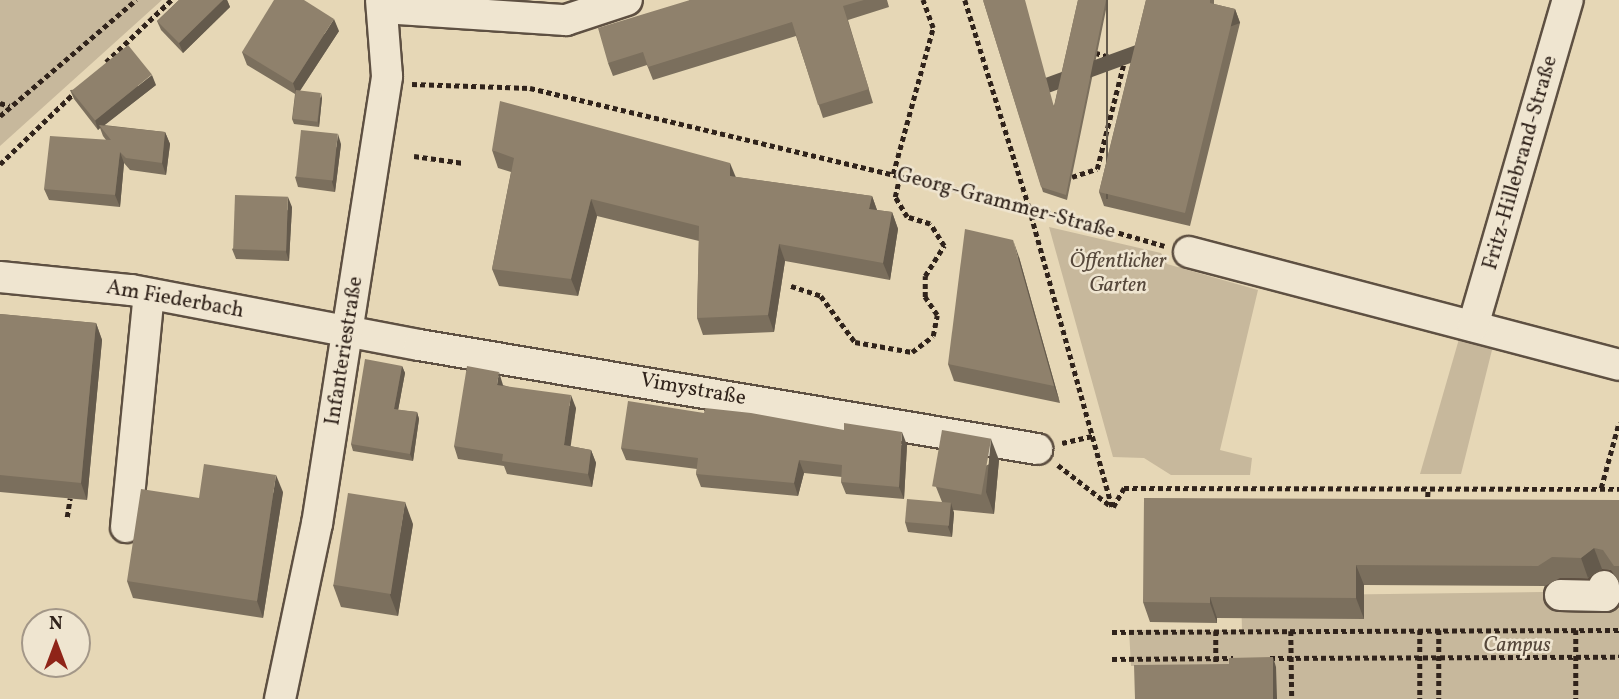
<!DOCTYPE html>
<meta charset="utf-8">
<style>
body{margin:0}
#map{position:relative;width:1619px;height:699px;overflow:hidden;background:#e6d7b6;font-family:Vollkorn,serif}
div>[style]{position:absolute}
.green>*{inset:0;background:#c7b89c}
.path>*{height:4.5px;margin-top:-2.25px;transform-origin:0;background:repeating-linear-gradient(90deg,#30231b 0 5px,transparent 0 8.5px)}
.roads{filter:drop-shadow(2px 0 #5e5042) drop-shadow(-2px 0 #5e5042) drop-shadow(0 2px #5e5042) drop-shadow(0 -2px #5e5042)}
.minor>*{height:30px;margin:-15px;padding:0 15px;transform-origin:15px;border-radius:15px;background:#efe5d0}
.wall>*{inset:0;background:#7b6f5d}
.shaded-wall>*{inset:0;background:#645a4c;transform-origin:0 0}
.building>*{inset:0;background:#8f816c;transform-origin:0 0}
span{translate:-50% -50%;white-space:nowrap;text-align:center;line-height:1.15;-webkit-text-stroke:5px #efe5d0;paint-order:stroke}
.street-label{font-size:21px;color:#30231b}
.park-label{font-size:21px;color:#56483b;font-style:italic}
.north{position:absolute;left:21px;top:608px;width:70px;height:70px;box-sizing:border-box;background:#efe5d0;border:2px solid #a39788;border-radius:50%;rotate:0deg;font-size:19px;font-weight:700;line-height:28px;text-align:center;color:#30231b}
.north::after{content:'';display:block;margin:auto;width:24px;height:32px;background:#8f2418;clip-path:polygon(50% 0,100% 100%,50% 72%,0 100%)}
</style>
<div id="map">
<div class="green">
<i style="clip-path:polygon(0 0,162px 0,0 146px)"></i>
<i style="clip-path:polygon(1049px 227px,1161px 253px,1167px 264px,1258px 290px,1220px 450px,1252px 458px,1250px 475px,1171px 475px,1144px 458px,1113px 457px)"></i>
<i style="clip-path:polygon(1459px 339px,1493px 346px,1461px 474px,1420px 474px)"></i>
<i style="clip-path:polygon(1619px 591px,1619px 699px,1206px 699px,1205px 666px,1131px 666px,1129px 630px,1242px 630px,1241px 596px)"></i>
</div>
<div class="path">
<i style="left:965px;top:0;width:217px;rotate:72.8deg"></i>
<i style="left:1029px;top:207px;width:311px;rotate:74.5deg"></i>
<i style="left:106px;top:62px;width:90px;rotate:-43.6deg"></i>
<i style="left:412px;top:84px;width:118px;rotate:1.9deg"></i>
<i style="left:530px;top:88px;width:513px;rotate:13.41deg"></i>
<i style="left:1029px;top:207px;width:141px;rotate:16deg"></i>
<i style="left:0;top:103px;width:10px;rotate:17deg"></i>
<i style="left:0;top:116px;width:179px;rotate:-40.5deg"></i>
<i style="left:414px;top:156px;width:50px;rotate:8deg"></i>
<i style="left:0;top:164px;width:103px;rotate:-43.8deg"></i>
<i style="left:893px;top:174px;width:151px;rotate:-74.7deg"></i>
<i style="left:933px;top:28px;width:30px;rotate:-110deg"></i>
<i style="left:1072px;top:177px;width:26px;rotate:-18deg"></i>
<i style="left:1097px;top:169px;width:110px;rotate:-75.8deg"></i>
<i style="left:1124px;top:62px;width:30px;rotate:-163deg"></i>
<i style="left:791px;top:286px;width:32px;rotate:18deg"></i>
<i style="left:821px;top:296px;width:57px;rotate:53.5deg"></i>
<i style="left:855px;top:342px;width:58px;rotate:10deg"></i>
<i style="left:912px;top:352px;width:26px;rotate:-37deg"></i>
<i style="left:933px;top:336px;width:21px;rotate:-79deg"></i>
<i style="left:937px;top:315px;width:22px;rotate:-124deg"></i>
<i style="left:925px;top:297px;width:21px;rotate:-90deg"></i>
<i style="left:925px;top:276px;width:36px;rotate:-58deg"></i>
<i style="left:944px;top:246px;width:26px;rotate:-122deg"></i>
<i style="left:930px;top:224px;width:24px;rotate:-163deg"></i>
<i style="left:907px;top:217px;width:23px;rotate:-121deg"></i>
<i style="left:895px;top:197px;width:22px;rotate:-77deg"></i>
<i style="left:1062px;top:443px;width:32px;rotate:-13deg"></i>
<i style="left:1058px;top:465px;width:68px;rotate:37.9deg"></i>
<i style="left:1601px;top:488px;width:68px;rotate:-74.7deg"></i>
<i style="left:1427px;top:505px;width:17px;rotate:-87deg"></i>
<i style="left:1113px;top:507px;width:22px;rotate:-60deg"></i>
<i style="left:1124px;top:488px;width:495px;rotate:0.1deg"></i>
<i style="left:67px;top:517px;width:19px;rotate:-81deg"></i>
<i style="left:1420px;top:630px;width:69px;rotate:90deg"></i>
<i style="left:1439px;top:630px;width:69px;rotate:90deg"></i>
<i style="left:1576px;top:630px;width:69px;rotate:90deg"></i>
<i style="left:1216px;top:631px;width:38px;rotate:90deg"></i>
<i style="left:1291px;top:631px;width:68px;rotate:89.2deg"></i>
<i style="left:1112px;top:632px;width:507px;rotate:-0.23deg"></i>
<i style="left:1270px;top:658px;width:349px;rotate:-0.2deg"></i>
<i style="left:1112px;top:659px;width:121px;rotate:-0.5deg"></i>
</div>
<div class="roads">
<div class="minor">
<i style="left:383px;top:8px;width:183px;rotate:3.8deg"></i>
<i style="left:566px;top:20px;width:64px;rotate:-18.2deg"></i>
<i style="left:1189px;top:252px;width:445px;rotate:14.7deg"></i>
<i style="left:0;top:277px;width:132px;rotate:5.7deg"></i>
<i style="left:131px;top:290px;width:293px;rotate:10.8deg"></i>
<i style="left:419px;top:345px;width:627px;rotate:9.55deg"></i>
<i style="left:1473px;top:326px;width:340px;rotate:-73.8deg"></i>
<i style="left:126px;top:527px;width:234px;rotate:-84.4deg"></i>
<i style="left:1560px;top:595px;width:45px;rotate:1.3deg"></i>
<i style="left:1605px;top:596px;width:10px;rotate:-96deg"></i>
<i style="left:280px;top:699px;width:179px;rotate:-78.1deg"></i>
<i style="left:317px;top:524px;width:453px;rotate:-81.1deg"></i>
<i style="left:387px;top:76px;width:76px;rotate:-94.5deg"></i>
</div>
</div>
<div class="wall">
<i style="clip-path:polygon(179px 0,227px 0,230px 7px,183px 53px,161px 30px,157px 21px)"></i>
<i style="clip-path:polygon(690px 0,887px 0,889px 7px,848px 20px,873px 103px,823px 118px,796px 36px,653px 80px,647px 65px,613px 76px,608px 63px)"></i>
<i style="clip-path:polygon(983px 0,1054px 106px,1078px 0,1108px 0,1067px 200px,1043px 192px)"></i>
<i style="clip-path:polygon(1146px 0,1214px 0,1214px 4px,1235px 9px,1240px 23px,1190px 226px,1104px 206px,1099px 192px)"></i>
<i style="clip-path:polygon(339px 31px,300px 91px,322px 98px,319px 127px,294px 124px,292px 119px,295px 94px,247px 65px,242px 52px)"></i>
<i style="clip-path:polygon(156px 85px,104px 125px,165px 132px,170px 144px,166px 175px,130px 170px,124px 163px,120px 207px,49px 200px,44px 189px,106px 140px,103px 136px,100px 128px,98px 130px,74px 99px,70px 90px)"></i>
<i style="clip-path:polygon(341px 144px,335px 192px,298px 187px,295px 177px)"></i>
<i style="clip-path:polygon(492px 150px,736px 177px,872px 196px,877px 210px,892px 212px,898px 229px,890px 280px,785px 261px,774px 332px,703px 335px,697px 318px,699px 241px,597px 216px,578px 296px,499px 286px,492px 269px,511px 172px,498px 168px)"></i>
<i style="clip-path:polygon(292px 207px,289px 261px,236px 259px,232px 249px)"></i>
<i style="clip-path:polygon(1019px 257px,1060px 403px,954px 381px,948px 364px)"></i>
<i style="clip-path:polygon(0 314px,96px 323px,102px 340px,87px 500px,0 492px)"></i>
<i style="clip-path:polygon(402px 366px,405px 373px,398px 410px,417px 412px,419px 419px,413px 461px,353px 451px,351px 444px)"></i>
<i style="clip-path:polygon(503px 385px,576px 408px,570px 446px,591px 450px,596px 463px,592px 487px,507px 474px,504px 466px,458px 459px,454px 446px)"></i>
<i style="clip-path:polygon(907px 445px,904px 499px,846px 494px,841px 482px,842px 477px,804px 473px,798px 496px,701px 487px,696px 474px,697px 469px,626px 460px,621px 448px)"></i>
<i style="clip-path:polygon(999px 460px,994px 514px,953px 510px,954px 513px,952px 537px,908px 532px,905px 522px,942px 502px,936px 487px)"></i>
<i style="clip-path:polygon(283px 492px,263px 618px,133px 598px,127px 581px,199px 498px)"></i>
<i style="clip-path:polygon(1619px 500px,1619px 582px,1611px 570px,1602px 569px,1588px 578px,1560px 578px,1545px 586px,1364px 585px,1364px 619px,1217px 618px,1217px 623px,1150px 622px,1143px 602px)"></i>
<i style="clip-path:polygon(413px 524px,398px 616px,341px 607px,333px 585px)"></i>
</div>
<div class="shaded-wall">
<i style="clip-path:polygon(223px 0,227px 0,230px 7px,183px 53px,179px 43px)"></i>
<i style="left:1106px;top:0;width:2px;height:199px"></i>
<i style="left:1235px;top:9px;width:15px;height:210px;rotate:70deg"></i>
<i style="clip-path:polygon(334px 19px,339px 31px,297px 95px,293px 83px)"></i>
<i style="clip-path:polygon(152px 75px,156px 85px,101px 128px,99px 125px,100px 128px,98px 130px,95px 120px)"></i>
<i style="clip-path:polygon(321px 93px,322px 98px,319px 127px,318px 122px)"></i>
<i style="clip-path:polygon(165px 132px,170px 144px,166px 175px,162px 163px)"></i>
<i style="clip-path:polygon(338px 134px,341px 144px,335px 192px,332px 182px)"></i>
<i style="clip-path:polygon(120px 152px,124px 163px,120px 207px,115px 195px)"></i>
<i style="clip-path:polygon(730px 163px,737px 180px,730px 176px)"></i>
<i style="clip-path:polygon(872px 196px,878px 213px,869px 209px)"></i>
<i style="clip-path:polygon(288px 197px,292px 207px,289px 261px,286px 252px)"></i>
<i style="clip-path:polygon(591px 199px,597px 216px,578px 296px,571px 279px)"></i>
<i style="clip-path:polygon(892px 212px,898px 229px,890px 280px,883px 263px)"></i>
<i style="clip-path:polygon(1013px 240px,1019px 257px,1060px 403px,1054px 386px)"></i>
<i style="clip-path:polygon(779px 244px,785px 261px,774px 332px,768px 315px)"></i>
<i style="clip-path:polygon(96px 323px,102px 340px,87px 500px,81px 483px)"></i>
<i style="clip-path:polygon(402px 366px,405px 373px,397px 416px,394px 409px)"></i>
<i style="clip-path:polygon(499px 372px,503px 385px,502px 397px,497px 385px)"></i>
<i style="clip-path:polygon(571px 395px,576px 408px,569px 458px,564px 445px)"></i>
<i style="clip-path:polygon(417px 412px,419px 419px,413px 461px,410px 454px)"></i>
<i style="clip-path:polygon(902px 432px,907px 445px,904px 499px,899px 487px)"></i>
<i style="clip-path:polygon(991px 439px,999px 460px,994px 514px,986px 492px)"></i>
<i style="clip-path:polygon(591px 450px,596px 463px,592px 487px,588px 474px)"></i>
<i style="clip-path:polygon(799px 460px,804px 473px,798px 496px,794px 483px)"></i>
<i style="clip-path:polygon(276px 475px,283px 492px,263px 618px,257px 601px)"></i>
<i style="clip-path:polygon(405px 502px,413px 524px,398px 616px,390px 595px)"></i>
<i style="clip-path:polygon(951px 503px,954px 513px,952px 537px,948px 527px)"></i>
<i style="clip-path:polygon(1594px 548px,1602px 569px,1588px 578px,1581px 558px)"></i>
<i style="clip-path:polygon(1356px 565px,1364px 585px,1364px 619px,1356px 598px)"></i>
<i style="clip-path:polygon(1210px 597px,1217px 618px,1217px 623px,1210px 603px)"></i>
<i style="clip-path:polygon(1273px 657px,1276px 667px,1277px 699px,1273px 699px)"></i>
</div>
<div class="building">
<i style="clip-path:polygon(179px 0,223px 0,179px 43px,157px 21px)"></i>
<i style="clip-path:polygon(274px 0,304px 0,334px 19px,293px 83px,242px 52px)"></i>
<i style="clip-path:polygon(690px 0,864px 0,843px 6px,869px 89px,818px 105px,792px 22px,648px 67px,643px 52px,608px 63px,598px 28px)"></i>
<i style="clip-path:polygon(983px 0,1025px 0,1054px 107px,1078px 0,1106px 0,1066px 195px,1041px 187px)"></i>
<i style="clip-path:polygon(1146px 0,1210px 0,1210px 3px,1235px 9px,1185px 213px,1099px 192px)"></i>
<i style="left:128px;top:45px;width:38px;height:73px;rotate:51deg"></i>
<i style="left:296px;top:90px;width:25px;height:29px;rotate:7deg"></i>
<i style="clip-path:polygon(500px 101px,730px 163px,730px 176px,872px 196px,869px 209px,892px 212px,883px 263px,779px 244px,768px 315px,697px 318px,699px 226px,591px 199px,571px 279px,492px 269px,514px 158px,492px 150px)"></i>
<i style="clip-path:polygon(99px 125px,165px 132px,162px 163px,126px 158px,120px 152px,115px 195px,44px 189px,50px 136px,111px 140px)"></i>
<i style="left:301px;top:130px;width:37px;height:47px;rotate:6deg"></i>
<i style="left:235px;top:195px;width:53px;height:54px;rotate:2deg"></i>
<i style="clip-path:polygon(965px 229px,1013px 240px,1054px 386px,948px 364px)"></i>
<i style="clip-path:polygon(0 314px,96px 323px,81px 483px,0 475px)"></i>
<i style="clip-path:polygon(365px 359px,402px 366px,394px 409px,417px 412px,410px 454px,351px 444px)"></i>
<i style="clip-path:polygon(467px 366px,499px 372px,497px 385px,571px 395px,564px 445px,591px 450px,588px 474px,502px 461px,503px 454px,454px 446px)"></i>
<i style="clip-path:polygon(628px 401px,704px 413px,705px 408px,751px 413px,844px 430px,844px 423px,902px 432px,899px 487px,841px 482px,842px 465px,799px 460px,794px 483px,696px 474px,698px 458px,621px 448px)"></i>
<i style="left:942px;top:430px;width:50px;height:57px;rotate:10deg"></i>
<i style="clip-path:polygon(204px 464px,276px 475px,257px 601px,127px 581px,141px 489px,199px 498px)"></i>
<i style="left:348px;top:493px;width:58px;height:93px;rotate:9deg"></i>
<i style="clip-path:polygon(1144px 498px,1619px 500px,1619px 566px,1614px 566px,1603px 550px,1594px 548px,1581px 558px,1552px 557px,1538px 566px,1356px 565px,1356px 598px,1210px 597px,1210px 603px,1143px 602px)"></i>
<i style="left:907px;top:499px;width:44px;height:23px;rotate:5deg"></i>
<i style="clip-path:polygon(1273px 657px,1273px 699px,1135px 699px,1134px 665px,1229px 664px,1229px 658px)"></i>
</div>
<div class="street-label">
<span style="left:1521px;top:163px;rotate:-74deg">Fritz-Hillebrand-Straße</span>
<span style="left:1006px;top:204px;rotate:15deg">Georg-Grammer-Straße</span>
<span style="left:175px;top:300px;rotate:10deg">Am Fiederbach</span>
<span style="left:345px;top:351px;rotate:-81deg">Infanteriestraße</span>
<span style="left:693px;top:390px;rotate:10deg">Vimystraße</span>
</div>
<div class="park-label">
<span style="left:1118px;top:274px">Öffentlicher<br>Garten</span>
<span style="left:1517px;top:646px">Campus</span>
</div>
<div class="north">N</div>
</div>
